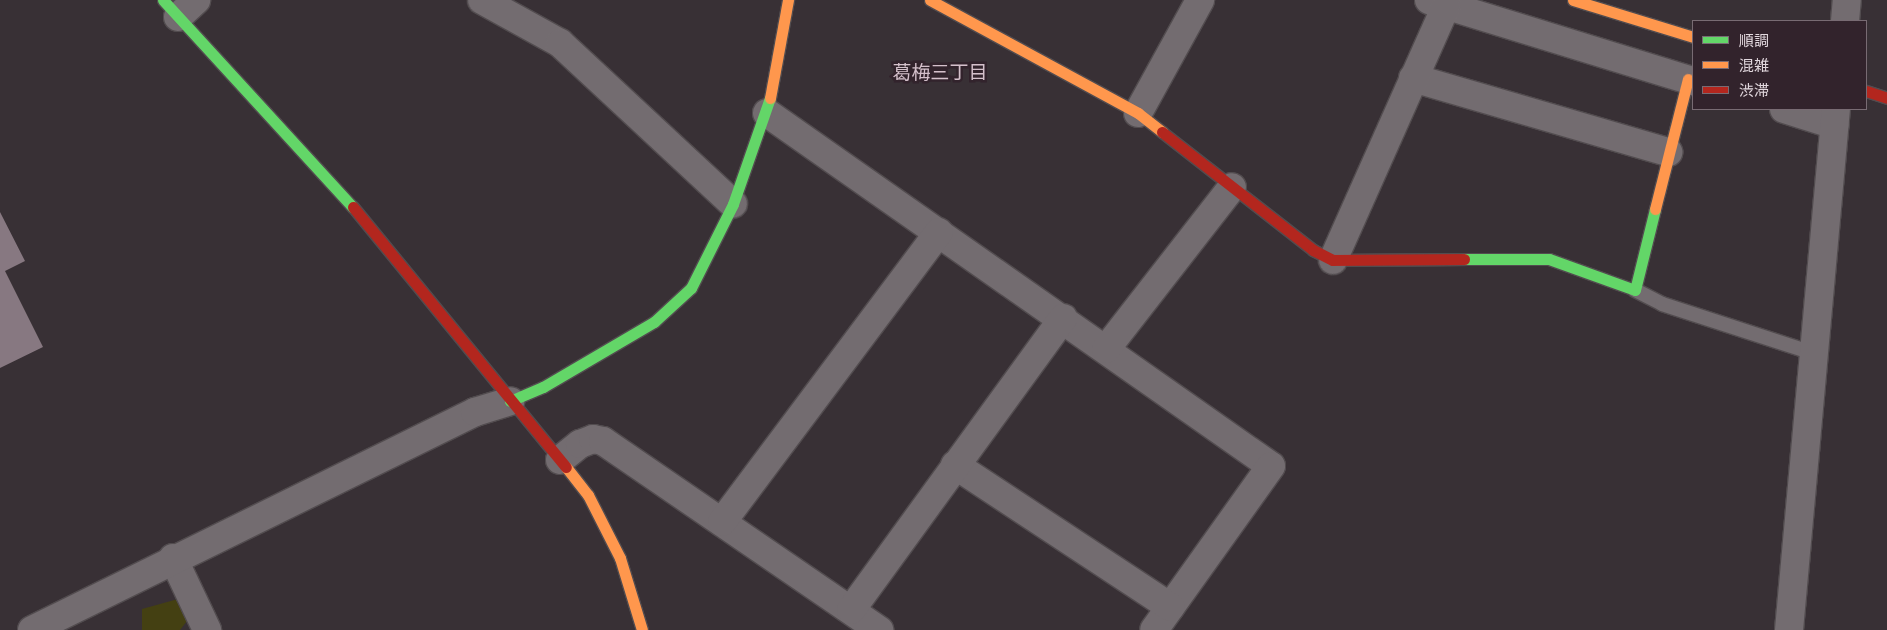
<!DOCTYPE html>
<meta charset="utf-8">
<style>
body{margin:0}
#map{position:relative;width:1887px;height:630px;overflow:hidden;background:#383035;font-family:"IBM Plex Serif","Noto Sans JP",serif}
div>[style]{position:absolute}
.green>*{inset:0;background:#444012}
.building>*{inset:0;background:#877881}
.roads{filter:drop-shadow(1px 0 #524c4f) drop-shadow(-1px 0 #524c4f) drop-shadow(0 1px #524c4f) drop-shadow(0 -1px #524c4f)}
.lane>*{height:14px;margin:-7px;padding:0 7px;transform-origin:7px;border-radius:7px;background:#736c70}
.street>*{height:28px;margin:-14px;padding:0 14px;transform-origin:14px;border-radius:14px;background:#736c70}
.fast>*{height:11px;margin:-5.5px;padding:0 5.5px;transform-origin:5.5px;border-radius:5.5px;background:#63d668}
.slow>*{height:11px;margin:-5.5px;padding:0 5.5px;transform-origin:5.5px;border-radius:5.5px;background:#ff974d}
.jam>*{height:11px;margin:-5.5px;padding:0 5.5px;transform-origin:5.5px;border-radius:5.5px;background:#b3261e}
span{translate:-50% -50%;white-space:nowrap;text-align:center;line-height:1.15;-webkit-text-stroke:5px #32232c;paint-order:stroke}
.neighbourhood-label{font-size:19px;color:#d4c0cb}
.legend{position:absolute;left:1692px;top:20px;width:175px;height:90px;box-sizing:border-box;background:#32232c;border:1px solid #786b73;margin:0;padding:6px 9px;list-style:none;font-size:15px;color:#e2d8de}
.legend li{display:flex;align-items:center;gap:10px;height:25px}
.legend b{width:25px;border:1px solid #786b73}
</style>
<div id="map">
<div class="green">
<i style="clip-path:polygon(178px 599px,187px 621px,180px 630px,142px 630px,142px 609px)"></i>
</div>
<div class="building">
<i style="clip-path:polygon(0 212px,25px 261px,5px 271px,43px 347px,0 368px)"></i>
</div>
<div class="roads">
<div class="lane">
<i style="left:1635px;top:290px;width:30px;rotate:27deg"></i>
<i style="left:1662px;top:304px;width:159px;rotate:18deg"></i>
</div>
<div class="street">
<i style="left:482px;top:0;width:89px;rotate:28.9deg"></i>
<i style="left:560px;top:43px;width:236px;rotate:42.9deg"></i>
<i style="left:1429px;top:0;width:276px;rotate:17.1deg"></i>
<i style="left:178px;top:17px;width:25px;rotate:-43deg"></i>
<i style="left:1845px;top:21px;width:21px;rotate:-85deg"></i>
<i style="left:1413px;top:78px;width:266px;rotate:16.2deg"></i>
<i style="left:1784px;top:109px;width:53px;rotate:17.4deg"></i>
<i style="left:767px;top:113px;width:615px;rotate:35.01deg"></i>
<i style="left:1271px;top:466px;width:201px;rotate:125.5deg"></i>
<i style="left:1138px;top:113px;width:129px;rotate:-61.2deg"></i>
<i style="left:1333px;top:260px;width:278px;rotate:-66deg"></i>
<i style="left:1106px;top:349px;width:205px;rotate:-52.1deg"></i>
<i style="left:560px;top:460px;width:26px;rotate:-39deg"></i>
<i style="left:580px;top:444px;width:14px;rotate:-21deg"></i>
<i style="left:593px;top:439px;width:10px;rotate:11deg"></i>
<i style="left:603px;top:441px;width:335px;rotate:34.4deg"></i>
<i style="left:955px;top:465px;width:258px;rotate:33.4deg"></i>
<i style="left:722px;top:522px;width:362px;rotate:-53.2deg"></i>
<i style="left:173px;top:558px;width:80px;rotate:64.7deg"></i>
<i style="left:851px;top:610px;width:361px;rotate:-54deg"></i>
<i style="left:32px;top:630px;width:494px;rotate:-26.2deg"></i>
<i style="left:475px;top:412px;width:37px;rotate:-17deg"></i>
<i style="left:1789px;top:630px;width:523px;rotate:-84.85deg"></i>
</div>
<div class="fast">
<i style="left:163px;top:0;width:281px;rotate:47.5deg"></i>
<i style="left:1464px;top:259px;width:85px"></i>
<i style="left:1549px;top:259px;width:91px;rotate:19.8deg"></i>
<i style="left:1635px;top:290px;width:83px;rotate:-76.1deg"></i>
<i style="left:510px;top:401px;width:36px;rotate:-23deg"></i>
<i style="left:543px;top:387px;width:129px;rotate:-30.4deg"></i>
<i style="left:654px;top:322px;width:50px;rotate:-42.6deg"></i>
<i style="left:691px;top:288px;width:94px;rotate:-63.4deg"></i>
<i style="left:733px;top:204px;width:112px;rotate:-70.8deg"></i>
</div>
<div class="slow">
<i style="left:930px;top:0;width:237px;rotate:28.5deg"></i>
<i style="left:1138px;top:113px;width:31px;rotate:38deg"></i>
<i style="left:1573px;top:0;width:126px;rotate:17.1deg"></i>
<i style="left:770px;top:98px;width:100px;rotate:-79.6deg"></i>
<i style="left:1655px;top:209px;width:134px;rotate:-75.8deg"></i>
<i style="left:566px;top:467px;width:36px;rotate:52deg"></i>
<i style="left:588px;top:495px;width:71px;rotate:63.1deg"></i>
<i style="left:620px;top:558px;width:75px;rotate:73deg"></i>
</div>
<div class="jam">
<i style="left:1866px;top:91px;width:22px;rotate:18deg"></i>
<i style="left:1162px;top:132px;width:192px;rotate:38deg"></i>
<i style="left:1313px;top:250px;width:22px;rotate:27deg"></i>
<i style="left:1333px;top:260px;width:131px;rotate:-0.4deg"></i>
<i style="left:353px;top:207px;width:336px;rotate:50.7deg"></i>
</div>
</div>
<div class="neighbourhood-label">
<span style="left:940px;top:73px">葛梅三丁目</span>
</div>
<ul class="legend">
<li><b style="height:6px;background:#63d668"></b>順調</li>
<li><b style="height:6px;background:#ff974d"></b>混雑</li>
<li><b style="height:6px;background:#b3261e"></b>渋滞</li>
</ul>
</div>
